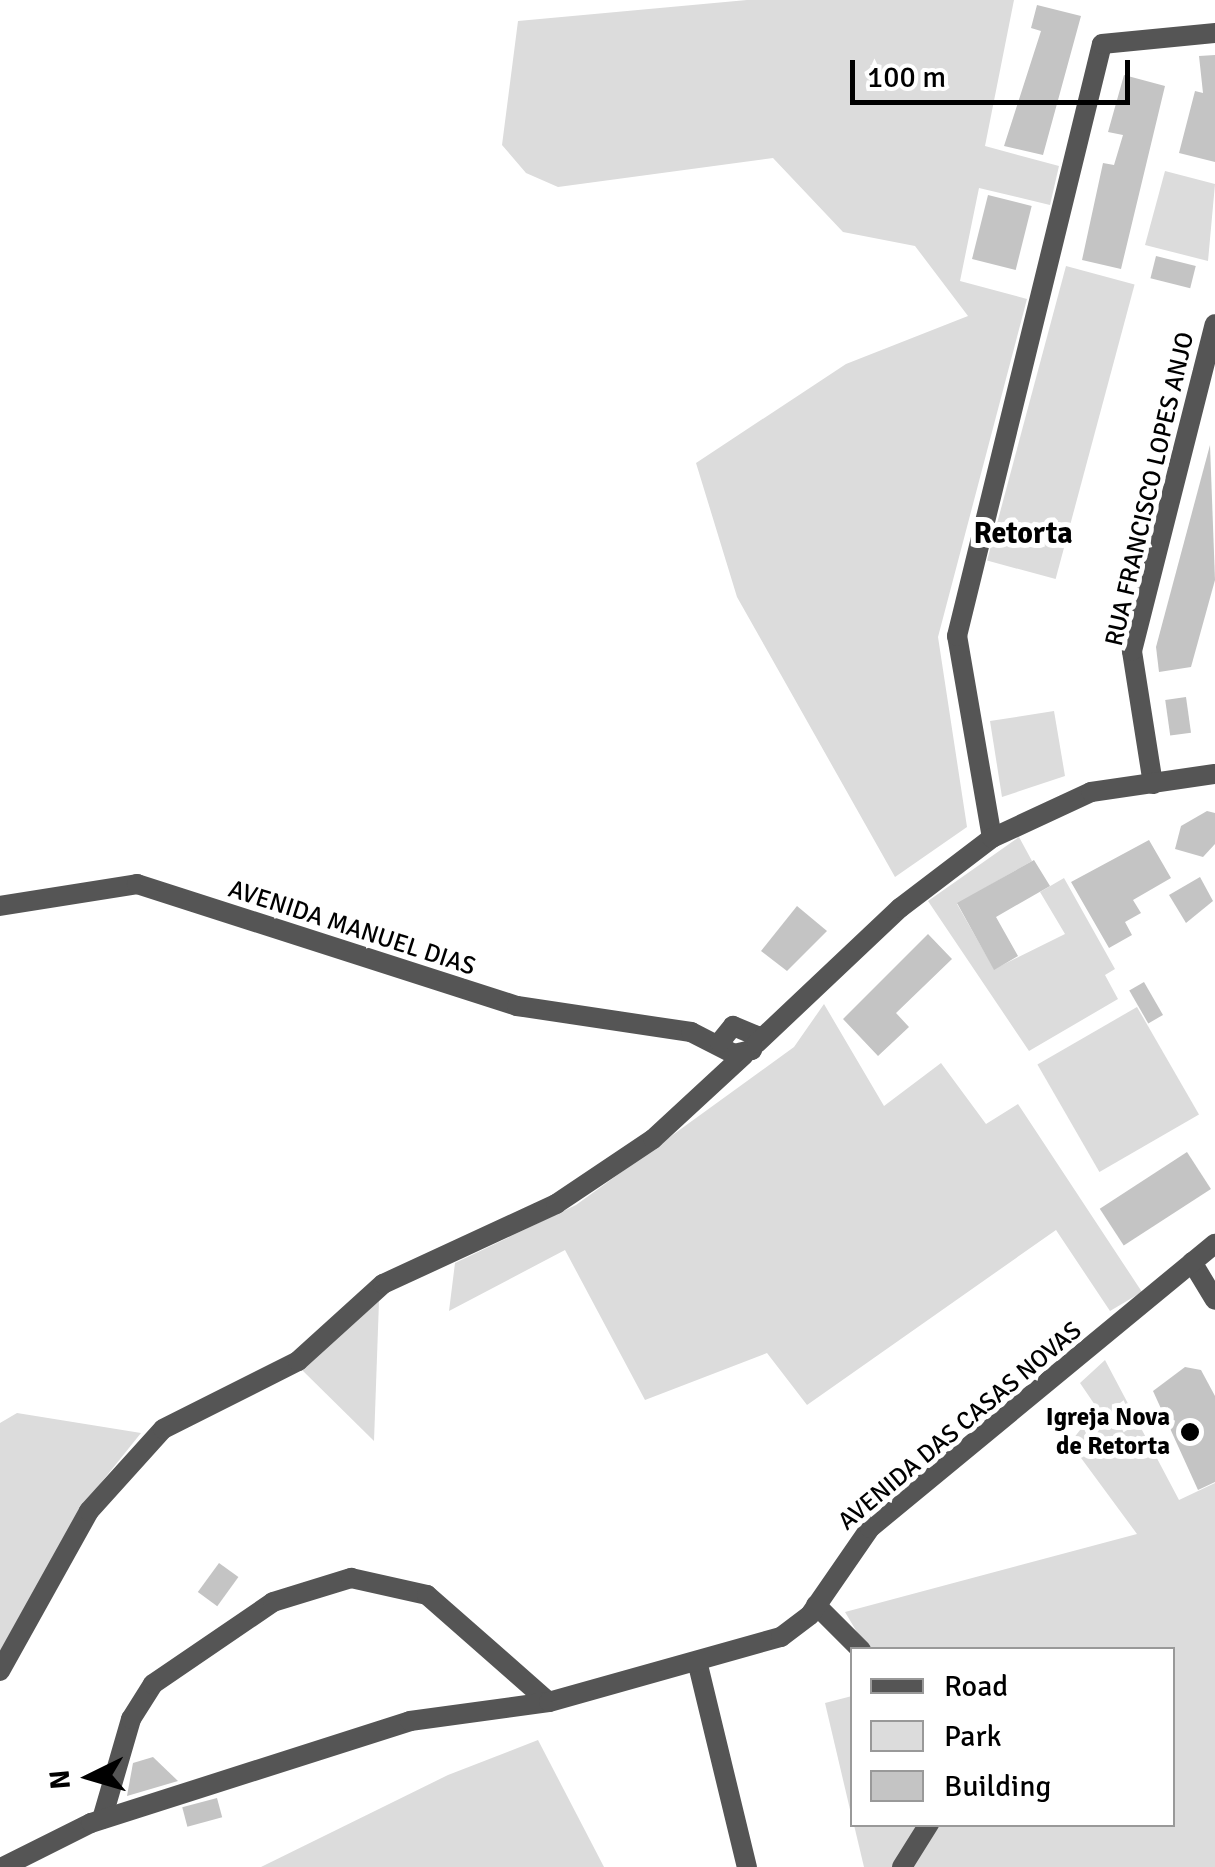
<!DOCTYPE html>
<style>
body{margin:0}
#map{position:relative;width:1215px;height:1867px;overflow:hidden;background:#fff;font-family:Signika,sans-serif}
div>[style]{position:absolute}
.green>*{inset:0;background:#dcdcdc;transform-origin:0 0}
.building>*{inset:0;background:#c4c4c4;transform-origin:0 0}
.minor>*{height:20px;margin:-10px;padding:0 10px;transform-origin:10px;border-radius:10px;background:#555}
.dots>*{width:28px;height:28px;translate:-50% -50%;box-sizing:border-box;border:5px solid #fff;border-radius:50%}
span{translate:-50% -50%;white-space:nowrap;text-align:center;line-height:1.15;-webkit-text-stroke:10px #fff;paint-order:stroke}
.street-label{font-size:25px;color:#000}
.poi-label{font-size:25px;color:#000;font-weight:700}
.right{translate:-100% -50%;text-align:right}
.quarter-label{font-size:30px;color:#000;font-weight:700}
.legend{position:absolute;left:850px;top:1647px;width:325px;height:180px;box-sizing:border-box;background:#fff;border:2px solid #999;margin:0;padding:12px 18px;list-style:none;font-size:30px;color:#000}
.legend li{display:flex;align-items:center;gap:20px;height:50px}
.legend b{width:50px;border:2px solid #999}
.north{position:absolute;left:40px;top:1727px;width:100px;height:100px;-webkit-text-stroke:8px #fff;paint-order:stroke;rotate:265deg;font-size:28px;font-weight:700;line-height:40px;text-align:center;color:#000}
.north::after{content:'';display:block;margin:auto;width:35px;height:45px;background:#000;clip-path:polygon(50% 0,100% 100%,50% 72%,0 100%)}
.scale{position:absolute;left:850px;top:60px;width:280px;height:45px;box-sizing:border-box;border:5px solid #000;border-top:0;padding-left:12px;font-size:30px;line-height:35px;white-space:nowrap;color:#000;-webkit-text-stroke:8px #fff;paint-order:stroke}
</style>
<div id="map">
<div class="green">
<i style="clip-path:polygon(747px 0,1014px 0,985px 146px,1059px 166px,1050px 205px,979px 188px,960px 281px,1027px 299px,938px 637px,967px 827px,895px 877px,737px 597px,696px 463px,846px 364px,968px 316px,915px 246px,843px 232px,773px 158px,558px 187px,526px 173px,502px 145px,518px 21px)"></i>
<i style="clip-path:polygon(1165px 171px,1215px 184px,1208px 261px,1145px 245px)"></i>
<i style="left:1066px;top:266px;width:71px;height:305px;rotate:15deg"></i>
<i style="clip-path:polygon(1054px 711px,1065px 776px,1002px 797px,990px 721px)"></i>
<i style="clip-path:polygon(1019px 837px,1032px 861px,957px 904px,994px 969px,1065px 934px,1040px 892px,1064px 878px,1115px 969px,1105px 975px,1118px 999px,1029px 1051px,928px 901px)"></i>
<i style="clip-path:polygon(824px 1004px,884px 1106px,941px 1063px,986px 1124px,1018px 1104px,1142px 1292px,1110px 1311px,1056px 1230px,807px 1405px,767px 1353px,645px 1400px,565px 1250px,449px 1311px,455px 1263px,576px 1205px,794px 1047px)"></i>
<i style="left:1137px;top:1007px;width:124px;height:115px;rotate:60deg"></i>
<i style="clip-path:polygon(379px 1301px,374px 1441px,300px 1368px)"></i>
<i style="clip-path:polygon(1105px 1360px,1179px 1500px,1215px 1483px,1215px 1867px,902px 1867px,929px 1825px,1172px 1824px,1172px 1650px,867px 1649px,845px 1612px,1137px 1534px,1070px 1443px,1097px 1408px,1080px 1383px)"></i>
<i style="clip-path:polygon(17px 1413px,141px 1433px,88px 1499px,0 1652px,0 1423px)"></i>
<i style="clip-path:polygon(852px 1696px,852px 1818px,825px 1703px)"></i>
<i style="clip-path:polygon(538px 1740px,604px 1867px,261px 1867px,448px 1775px)"></i>
<i style="clip-path:polygon(854px 1825px,917px 1825px,893px 1867px,864px 1867px)"></i>
</div>
<div class="building">
<i style="clip-path:polygon(1037px 5px,1081px 16px,1043px 155px,1004px 146px,1041px 31px,1031px 28px)"></i>
<i style="clip-path:polygon(1215px 55px,1215px 162px,1179px 153px,1195px 91px,1203px 93px,1199px 56px)"></i>
<i style="clip-path:polygon(1124px 75px,1165px 86px,1121px 269px,1082px 260px,1103px 163px,1114px 165px,1123px 135px,1108px 132px)"></i>
<i style="left:988px;top:195px;width:45px;height:66px;rotate:14deg"></i>
<i style="left:1156px;top:256px;width:41px;height:23px;rotate:14deg"></i>
<i style="clip-path:polygon(1210px 445px,1215px 580px,1191px 667px,1159px 672px,1156px 647px)"></i>
<i style="left:1186px;top:697px;width:36px;height:21px;rotate:82deg"></i>
<i style="clip-path:polygon(1207px 811px,1215px 813px,1215px 844px,1203px 857px,1175px 849px,1181px 826px)"></i>
<i style="clip-path:polygon(1149px 840px,1171px 878px,1133px 900px,1141px 913px,1125px 922px,1132px 935px,1109px 948px,1071px 882px)"></i>
<i style="clip-path:polygon(1034px 860px,1050px 886px,996px 917px,1018px 956px,994px 970px,957px 903px)"></i>
<i style="clip-path:polygon(1200px 877px,1213px 901px,1186px 923px,1169px 895px)"></i>
<i style="clip-path:polygon(797px 906px,827px 931px,787px 971px,761px 951px)"></i>
<i style="clip-path:polygon(928px 934px,952px 959px,896px 1013px,909px 1027px,878px 1056px,843px 1019px)"></i>
<i style="left:1144px;top:982px;width:38px;height:17px;rotate:60deg"></i>
<i style="left:1187px;top:1152px;width:44px;height:104px;rotate:57deg"></i>
<i style="clip-path:polygon(1185px 1367px,1201px 1370px,1215px 1396px,1215px 1482px,1198px 1490px,1153px 1391px)"></i>
<i style="left:219px;top:1563px;width:24px;height:36px;rotate:36deg"></i>
<i style="clip-path:polygon(153px 1757px,178px 1781px,127px 1796px,133px 1763px)"></i>
<i style="left:217px;top:1798px;width:20px;height:36px;rotate:75deg"></i>
</div>
<div class="minor">
<i style="left:1153px;top:784px;width:135px;rotate:-99deg"></i>
<i style="left:1132px;top:651px;width:337px;rotate:-75.8deg"></i>
<i style="left:992px;top:838px;width:205px;rotate:-99.8deg"></i>
<i style="left:957px;top:636px;width:609px;rotate:-76.24deg"></i>
<i style="left:1102px;top:44px;width:114px;rotate:-5.6deg"></i>
<i style="left:0;top:906px;width:139px;rotate:-9.1deg"></i>
<i style="left:137px;top:884px;width:399px;rotate:17.8deg"></i>
<i style="left:517px;top:1006px;width:176px;rotate:8.5deg"></i>
<i style="left:691px;top:1032px;width:48px;rotate:27.1deg"></i>
<i style="left:734px;top:1054px;width:18px;rotate:-13deg"></i>
<i style="left:752px;top:1050px;width:15px;rotate:-70deg"></i>
<i style="left:757px;top:1036px;width:26px;rotate:-157deg"></i>
<i style="left:733px;top:1026px;width:21px;rotate:129deg"></i>
<i style="left:757px;top:1043px;width:197px;rotate:-43.4deg"></i>
<i style="left:900px;top:908px;width:116px;rotate:-37.3deg"></i>
<i style="left:992px;top:838px;width:109px;rotate:-24.9deg"></i>
<i style="left:1091px;top:792px;width:125px;rotate:-8.3deg"></i>
<i style="left:1192px;top:1262px;width:44px;rotate:58.8deg"></i>
<i style="left:816px;top:1605px;width:64px;rotate:45deg"></i>
<i style="left:698px;top:1665px;width:208px;rotate:76.4deg"></i>
<i style="left:0;top:1671px;width:183px;rotate:-60.9deg"></i>
<i style="left:89px;top:1511px;width:110px;rotate:-47.9deg"></i>
<i style="left:163px;top:1429px;width:151px;rotate:-26.7deg"></i>
<i style="left:298px;top:1361px;width:115px;rotate:-42.2deg"></i>
<i style="left:383px;top:1284px;width:191px;rotate:-24.8deg"></i>
<i style="left:556px;top:1204px;width:117px;rotate:-33.8deg"></i>
<i style="left:653px;top:1139px;width:124px;rotate:-42.7deg"></i>
<i style="left:102px;top:1819px;width:104px;rotate:-73.8deg"></i>
<i style="left:131px;top:1719px;width:41px;rotate:-57.8deg"></i>
<i style="left:153px;top:1684px;width:145px;rotate:-34.3deg"></i>
<i style="left:273px;top:1602px;width:82px;rotate:-17.1deg"></i>
<i style="left:351px;top:1578px;width:78px;rotate:12.6deg"></i>
<i style="left:427px;top:1595px;width:162px;rotate:41.3deg"></i>
<i style="left:3px;top:1867px;width:98px;rotate:-26.6deg"></i>
<i style="left:91px;top:1823px;width:335px;rotate:-17.7deg"></i>
<i style="left:410px;top:1721px;width:140px;rotate:-7.8deg"></i>
<i style="left:549px;top:1702px;width:241px;rotate:-15.7deg"></i>
<i style="left:781px;top:1637px;width:36px;rotate:-37deg"></i>
<i style="left:810px;top:1615px;width:106px;rotate:-55.4deg"></i>
<i style="left:870px;top:1528px;width:447px;rotate:-39.5deg"></i>
<i style="left:902px;top:1867px;width:51px;rotate:-57.9deg"></i>
</div>
<div class="dots">
<i style="left:1190px;top:1432px;background:#000"></i>
</div>
<div class="street-label">
<span style="left:1150px;top:489px;rotate:-77deg">RUA FRANCISCO LOPES ANJO</span>
<span style="left:352px;top:928px;rotate:18deg">AVENIDA MANUEL DIAS</span>
<span style="left:960px;top:1426px;rotate:-40deg">AVENIDA DAS CASAS NOVAS</span>
</div>
<div class="poi-label">
<span class="right" style="left:1170px;top:1432px">Igreja Nova<br>de Retorta</span>
</div>
<div class="quarter-label">
<span style="left:1023px;top:534px">Retorta</span>
</div>
<ul class="legend">
<li><b style="height:12px;background:#555"></b>Road</li>
<li><b style="height:28px;background:#dcdcdc"></b>Park</li>
<li><b style="height:28px;background:#c4c4c4"></b>Building</li>
</ul>
<div class="north">N</div>
<div class="scale">100 m</div>
</div>
